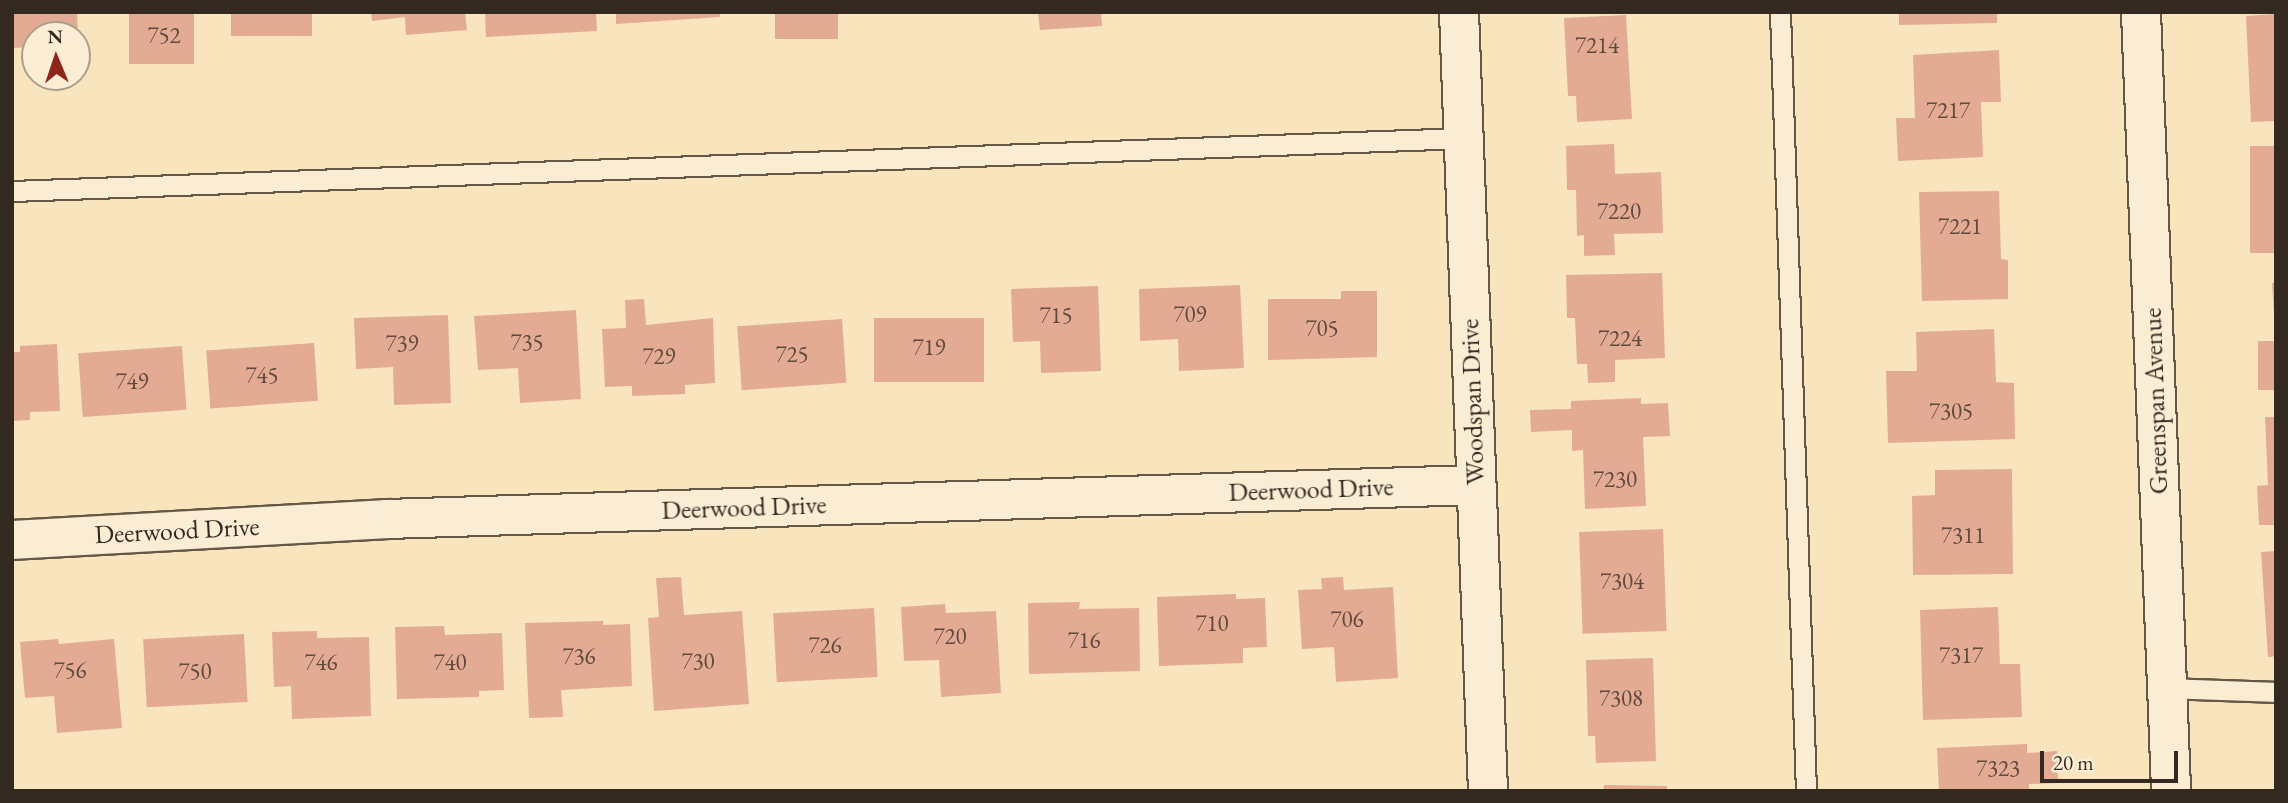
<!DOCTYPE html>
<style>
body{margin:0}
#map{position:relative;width:2288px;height:803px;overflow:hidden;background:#f8e4bd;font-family:"EB Garamond",serif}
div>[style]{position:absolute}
.building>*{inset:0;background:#e4ab94;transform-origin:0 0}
.roads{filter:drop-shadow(2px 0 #655847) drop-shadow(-2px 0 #655847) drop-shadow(0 2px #655847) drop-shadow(0 -2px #655847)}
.lane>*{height:19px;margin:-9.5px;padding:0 9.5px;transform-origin:9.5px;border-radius:9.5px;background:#faedd4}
.street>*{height:38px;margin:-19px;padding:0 19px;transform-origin:19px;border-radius:19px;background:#faedd4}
.secondary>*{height:38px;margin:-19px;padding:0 19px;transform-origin:19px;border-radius:19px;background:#faedd4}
span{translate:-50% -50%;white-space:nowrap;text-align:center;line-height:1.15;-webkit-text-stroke:6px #faedd4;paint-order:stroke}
.number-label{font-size:23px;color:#604a3d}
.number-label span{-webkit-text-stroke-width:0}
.street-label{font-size:26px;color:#342920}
.frame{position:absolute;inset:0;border:14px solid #342920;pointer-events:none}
.north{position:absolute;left:21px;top:21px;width:70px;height:70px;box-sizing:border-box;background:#faedd4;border:2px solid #ab9f8c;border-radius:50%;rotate:358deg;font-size:19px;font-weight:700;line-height:28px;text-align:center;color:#342920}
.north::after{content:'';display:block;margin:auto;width:24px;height:32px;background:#8f2418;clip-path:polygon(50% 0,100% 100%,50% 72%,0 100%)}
.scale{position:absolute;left:2040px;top:751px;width:138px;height:32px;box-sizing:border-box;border:4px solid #342920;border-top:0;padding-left:9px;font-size:21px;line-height:24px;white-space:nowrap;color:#342920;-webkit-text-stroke:5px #faedd4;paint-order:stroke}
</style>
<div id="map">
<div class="building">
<i style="clip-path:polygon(12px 12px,77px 12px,78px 35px,35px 35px,35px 47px,12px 48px)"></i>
<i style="left:129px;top:12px;width:65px;height:52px"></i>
<i style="left:231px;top:12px;width:81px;height:24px"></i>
<i style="clip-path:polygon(371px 12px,465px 12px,467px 30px,406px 35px,405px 17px,372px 21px)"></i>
<i style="clip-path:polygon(485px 12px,596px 12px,597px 31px,486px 37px)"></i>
<i style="clip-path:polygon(616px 12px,720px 12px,720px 17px,616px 24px)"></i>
<i style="left:775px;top:12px;width:63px;height:27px"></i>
<i style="clip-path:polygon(1038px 12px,1101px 12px,1102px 26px,1040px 30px)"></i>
<i style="clip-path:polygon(1899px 12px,1997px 12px,1997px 23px,1899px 25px)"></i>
<i style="clip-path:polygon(2276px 14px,2276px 121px,2251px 122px,2246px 16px)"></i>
<i style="clip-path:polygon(1626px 15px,1632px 119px,1577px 122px,1576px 96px,1568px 96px,1564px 18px)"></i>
<i style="clip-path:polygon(1999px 50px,2001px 102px,1981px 102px,1983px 157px,1898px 161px,1896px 118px,1915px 118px,1913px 55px)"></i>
<i style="clip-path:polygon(1614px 144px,1615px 174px,1661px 172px,1663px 233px,1614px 234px,1615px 255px,1584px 256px,1584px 235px,1577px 236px,1576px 190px,1567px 190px,1566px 146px)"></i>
<i style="left:2276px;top:146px;width:107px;height:26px;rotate:90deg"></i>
<i style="clip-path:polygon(1999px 191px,2001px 259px,2008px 260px,2008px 299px,1922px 301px,1919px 192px)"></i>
<i style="clip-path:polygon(1662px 273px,1665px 358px,1615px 360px,1615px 382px,1588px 383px,1587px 364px,1577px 364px,1575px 318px,1567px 318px,1566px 275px)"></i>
<i style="clip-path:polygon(2272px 283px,2276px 283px,2276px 315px,2274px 315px)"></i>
<i style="clip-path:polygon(1240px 285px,1244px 368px,1179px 371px,1178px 339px,1140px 341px,1139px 289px)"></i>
<i style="clip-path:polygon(1098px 286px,1101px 371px,1041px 373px,1040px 341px,1013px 342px,1011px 289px)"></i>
<i style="clip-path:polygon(1341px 291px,1377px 291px,1377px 357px,1268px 360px,1268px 299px,1341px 299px)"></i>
<i style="clip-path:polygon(644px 299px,646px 325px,713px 318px,715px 383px,685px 385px,685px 394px,632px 396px,632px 386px,605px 387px,602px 329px,626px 328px,625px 300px)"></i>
<i style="clip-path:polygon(576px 310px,581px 399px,520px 403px,518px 368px,478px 370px,474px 316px)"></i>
<i style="clip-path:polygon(448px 315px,451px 403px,394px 405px,393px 367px,356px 369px,354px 318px)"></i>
<i style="left:874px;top:318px;width:110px;height:64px"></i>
<i style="left:842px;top:319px;width:64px;height:105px;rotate:86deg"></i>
<i style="clip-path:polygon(1994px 329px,1996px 382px,2014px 383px,2015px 439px,1888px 443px,1886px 371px,1917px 371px,1916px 332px)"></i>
<i style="left:2276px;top:341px;width:49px;height:18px;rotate:90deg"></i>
<i style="left:314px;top:343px;width:58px;height:108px;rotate:86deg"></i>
<i style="clip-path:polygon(57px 344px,60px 411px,30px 412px,30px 420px,12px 421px,12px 352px,20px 352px,20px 346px)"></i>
<i style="left:182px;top:346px;width:64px;height:104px;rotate:86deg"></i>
<i style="clip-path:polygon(1641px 398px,1641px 404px,1668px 403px,1670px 436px,1643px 437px,1646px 506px,1585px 509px,1583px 450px,1572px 451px,1572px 430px,1531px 432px,1530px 410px,1571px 409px,1571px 401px)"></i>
<i style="clip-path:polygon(2265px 417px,2276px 417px,2276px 525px,2259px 525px,2257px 486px,2268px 485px)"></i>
<i style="clip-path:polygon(2012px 469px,2013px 574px,1913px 575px,1912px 496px,1935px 495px,1935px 470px)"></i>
<i style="left:1663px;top:529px;width:102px;height:84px;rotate:88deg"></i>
<i style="clip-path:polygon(2276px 551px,2276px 656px,2268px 657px,2261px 552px)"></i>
<i style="clip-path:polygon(681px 577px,684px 615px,742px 611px,749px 704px,654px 711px,648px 618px,659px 617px,656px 578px)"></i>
<i style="clip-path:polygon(1343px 577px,1344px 590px,1393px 587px,1398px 678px,1336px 682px,1334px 647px,1302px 649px,1298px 590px,1322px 589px,1321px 578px)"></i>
<i style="clip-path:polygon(1236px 594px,1236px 599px,1265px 598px,1267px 647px,1243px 648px,1243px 663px,1159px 666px,1157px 597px)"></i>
<i style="clip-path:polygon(1080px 602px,1079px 609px,1139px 608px,1140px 671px,1029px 674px,1028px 603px)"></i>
<i style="clip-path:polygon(945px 604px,946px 613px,996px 611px,1001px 693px,941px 697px,939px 660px,904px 661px,901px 607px)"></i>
<i style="clip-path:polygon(1998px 607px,2000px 664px,2020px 664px,2022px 717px,1923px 720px,1920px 610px)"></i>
<i style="left:874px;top:608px;width:69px;height:101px;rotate:87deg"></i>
<i style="clip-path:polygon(603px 621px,603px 625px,630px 624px,632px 686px,561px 690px,563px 717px,529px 718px,525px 623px)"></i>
<i style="clip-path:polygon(444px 626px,445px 635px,502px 633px,504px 690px,479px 691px,479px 697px,397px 699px,395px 627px)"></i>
<i style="clip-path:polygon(317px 631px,317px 638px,369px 637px,371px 716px,292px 719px,291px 686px,274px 687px,272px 632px)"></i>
<i style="left:244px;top:634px;width:68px;height:101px;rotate:87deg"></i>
<i style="clip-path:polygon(58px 639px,59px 644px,114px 639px,122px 728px,57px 733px,54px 696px,25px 698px,20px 642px)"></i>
<i style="clip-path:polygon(1653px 658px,1656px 761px,1596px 763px,1595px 736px,1588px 736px,1586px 660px)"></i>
<i style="clip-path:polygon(2027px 744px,2027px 753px,2057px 751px,2058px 783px,2029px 784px,2029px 791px,1939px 791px,1937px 748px)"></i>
<i style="clip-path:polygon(1604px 785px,1667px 786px,1667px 791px,1603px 791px)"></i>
</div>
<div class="roads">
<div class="lane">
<i style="left:1780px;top:12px;width:779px;rotate:88.09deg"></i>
<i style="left:12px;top:191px;width:1453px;rotate:-2.09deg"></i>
<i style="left:2167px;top:688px;width:109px;rotate:2.1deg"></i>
</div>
<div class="street">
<i style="left:1459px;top:12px;width:780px;rotate:87.87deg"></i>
<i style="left:12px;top:540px;width:376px;rotate:-3.2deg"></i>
<i style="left:387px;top:519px;width:1090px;rotate:-1.79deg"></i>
</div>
<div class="secondary">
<i style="left:2141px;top:12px;width:780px;rotate:87.79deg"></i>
</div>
</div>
<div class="number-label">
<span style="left:164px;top:35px">752</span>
<span style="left:1597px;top:45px">7214</span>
<span style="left:1948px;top:110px">7217</span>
<span style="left:1619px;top:211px">7220</span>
<span style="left:1960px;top:226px">7221</span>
<span style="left:1190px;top:314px">709</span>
<span style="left:1056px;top:315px">715</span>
<span style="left:1322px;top:328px">705</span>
<span style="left:1620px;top:338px">7224</span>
<span style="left:527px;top:342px">735</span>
<span style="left:402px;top:343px">739</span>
<span style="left:929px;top:347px">719</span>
<span style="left:792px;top:354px">725</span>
<span style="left:659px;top:356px">729</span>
<span style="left:262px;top:375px">745</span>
<span style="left:132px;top:381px">749</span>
<span style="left:1951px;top:411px">7305</span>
<span style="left:1615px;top:479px">7230</span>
<span style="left:1963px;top:535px">7311</span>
<span style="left:1622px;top:581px">7304</span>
<span style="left:1347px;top:619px">706</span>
<span style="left:1212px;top:623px">710</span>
<span style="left:950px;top:636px">720</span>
<span style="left:1084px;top:640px">716</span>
<span style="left:825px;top:645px">726</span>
<span style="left:1961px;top:655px">7317</span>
<span style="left:579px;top:656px">736</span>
<span style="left:698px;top:661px">730</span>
<span style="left:321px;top:662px">746</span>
<span style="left:450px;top:662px">740</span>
<span style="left:70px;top:670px">756</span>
<span style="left:195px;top:671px">750</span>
<span style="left:1621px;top:698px">7308</span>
<span style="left:1998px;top:768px">7323</span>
</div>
<div class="street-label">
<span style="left:2156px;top:401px;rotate:-92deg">Greenspan Avenue</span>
<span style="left:1473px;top:402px;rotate:-92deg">Woodspan Drive</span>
<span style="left:1311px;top:490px;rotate:-2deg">Deerwood Drive</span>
<span style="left:744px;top:508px;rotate:-2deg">Deerwood Drive</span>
<span style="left:177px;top:531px;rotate:-3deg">Deerwood Drive</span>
</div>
<div class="frame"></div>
<div class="north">N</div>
<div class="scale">20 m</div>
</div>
